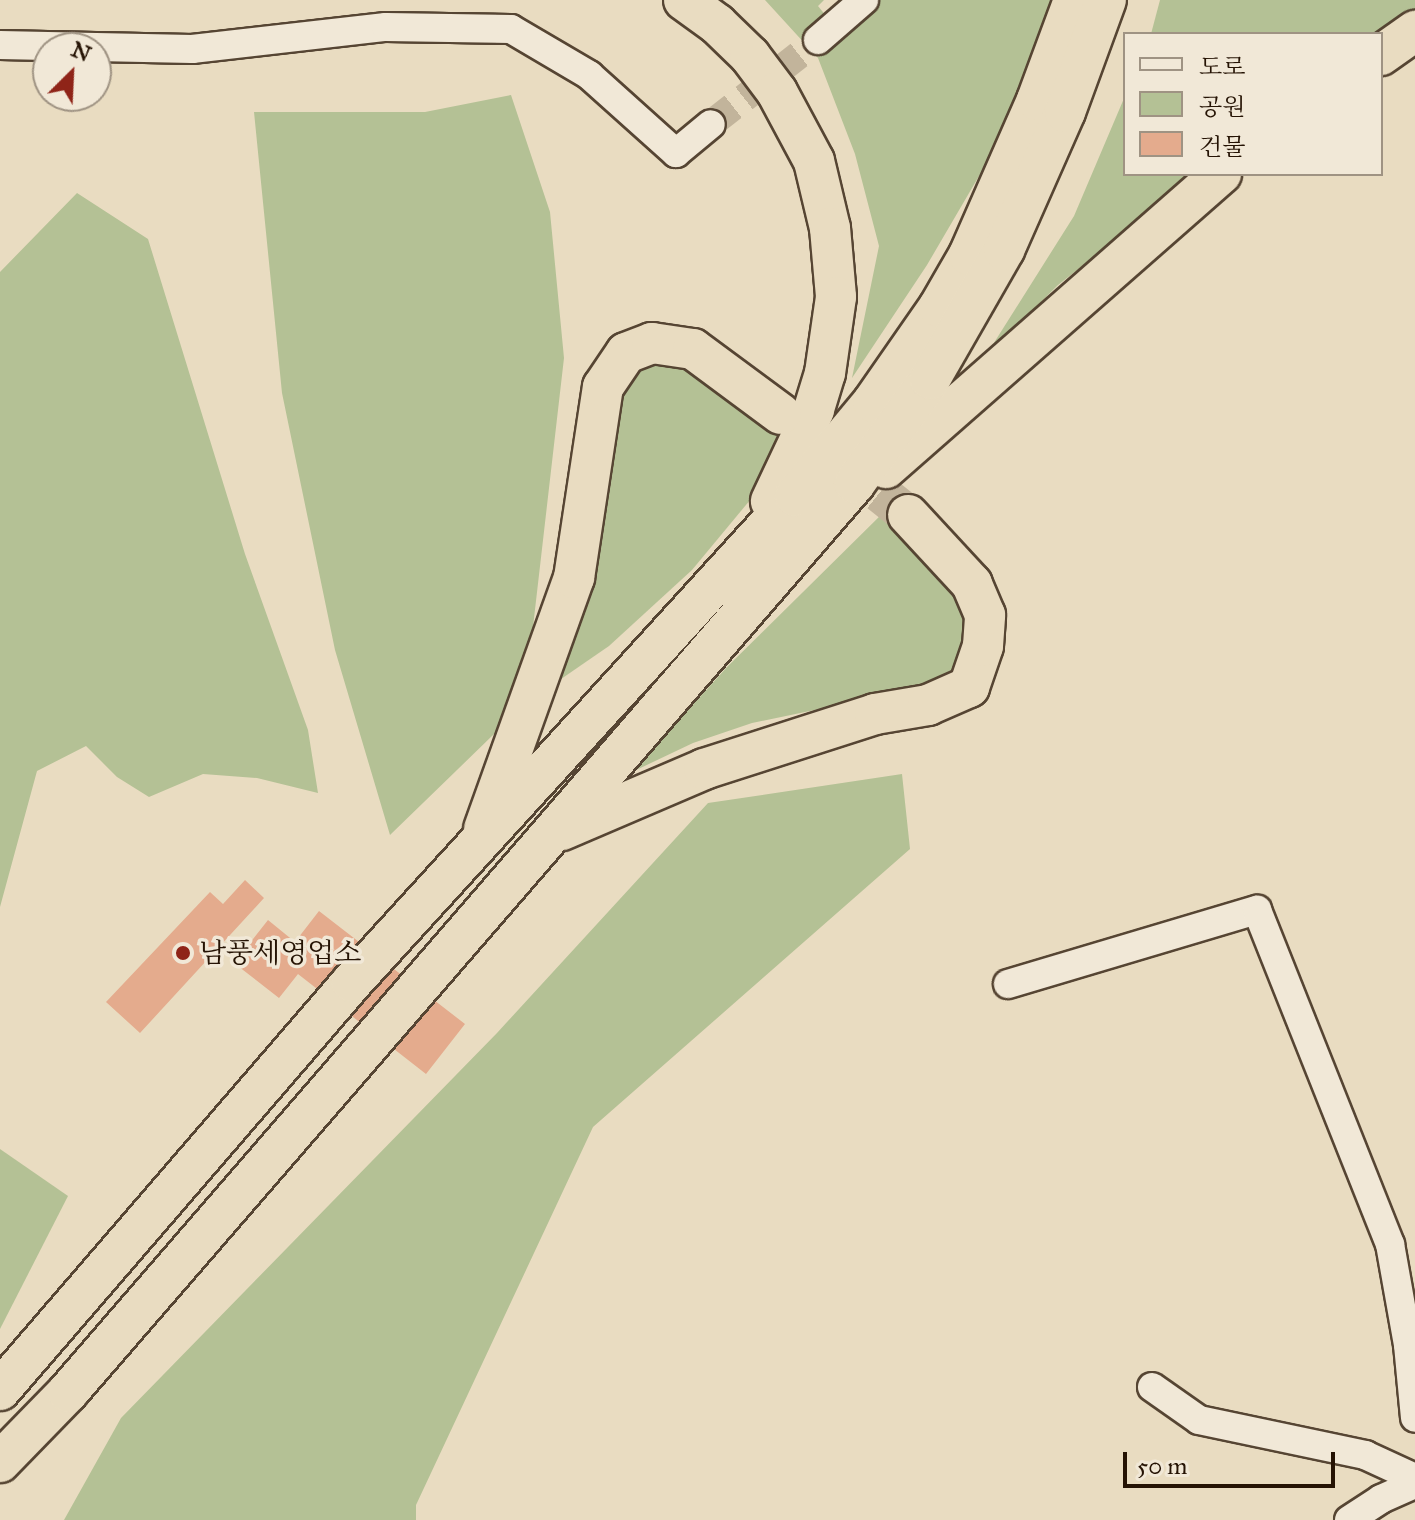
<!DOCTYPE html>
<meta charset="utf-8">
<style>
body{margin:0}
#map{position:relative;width:1415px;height:1520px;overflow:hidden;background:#e9dcc1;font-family:"IM FELL Great Primer","Noto Serif KR",serif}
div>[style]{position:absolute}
.green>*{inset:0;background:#b4c195}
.building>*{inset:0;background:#e4ab8d}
.minor-tunnel>*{height:28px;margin-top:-14px;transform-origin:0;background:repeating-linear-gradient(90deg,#c2b49b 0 28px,transparent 0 42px)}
.highway-tunnel>*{height:40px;margin-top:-20px;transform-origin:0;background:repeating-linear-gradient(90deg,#c2b49b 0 40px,transparent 0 60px)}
.roads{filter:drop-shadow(2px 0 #564533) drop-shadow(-2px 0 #564533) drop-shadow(0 2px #564533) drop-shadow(0 -2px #564533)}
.minor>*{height:28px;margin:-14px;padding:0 14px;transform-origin:14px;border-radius:14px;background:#f1e8d7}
.highway>*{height:40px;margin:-20px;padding:0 20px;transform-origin:20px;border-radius:20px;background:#e9dcc1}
.dots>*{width:22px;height:22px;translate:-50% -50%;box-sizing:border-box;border:4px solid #f1e8d7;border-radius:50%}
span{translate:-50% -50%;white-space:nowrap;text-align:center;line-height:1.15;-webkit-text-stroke:7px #f1e8d7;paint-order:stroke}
.poi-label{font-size:28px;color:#251304}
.left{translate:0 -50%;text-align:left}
.legend{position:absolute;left:1123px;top:32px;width:260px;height:144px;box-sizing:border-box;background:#f1e8d7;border:2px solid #9f9383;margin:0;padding:10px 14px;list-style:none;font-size:24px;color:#251304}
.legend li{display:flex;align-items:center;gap:16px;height:40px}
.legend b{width:40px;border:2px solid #9f9383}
.north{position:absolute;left:32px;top:32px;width:80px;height:80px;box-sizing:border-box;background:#f1e8d7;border:2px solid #9f9383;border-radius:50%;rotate:24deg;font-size:22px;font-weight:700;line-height:32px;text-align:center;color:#251304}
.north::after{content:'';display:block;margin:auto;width:28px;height:36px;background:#8f2418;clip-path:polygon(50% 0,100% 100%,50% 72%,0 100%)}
.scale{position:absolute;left:1123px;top:1452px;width:212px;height:36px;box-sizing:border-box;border:4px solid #251304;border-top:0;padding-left:10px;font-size:24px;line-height:28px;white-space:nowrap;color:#251304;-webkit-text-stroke:6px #f1e8d7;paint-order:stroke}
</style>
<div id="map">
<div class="green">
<i style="clip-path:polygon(765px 0,824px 0,818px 6px,831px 22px,856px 0,1061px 0,1017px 111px,927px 265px,852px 378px,879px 246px,855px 154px,818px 58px)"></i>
<i style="clip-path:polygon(1160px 0,1415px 0,1415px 13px,1381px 34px,1151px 34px)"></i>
<i style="clip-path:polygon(511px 95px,550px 212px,564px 358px,524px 705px,390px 835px,335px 650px,282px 393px,254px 112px,425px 112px)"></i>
<i style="clip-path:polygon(1125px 96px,1125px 174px,1199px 174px,1058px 285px,985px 357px,1074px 216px)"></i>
<i style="clip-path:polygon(77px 193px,148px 239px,245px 554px,308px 730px,318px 793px,257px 778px,203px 774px,149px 797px,117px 777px,86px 746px,37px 771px,0 907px,0 272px)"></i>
<i style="clip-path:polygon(647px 360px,681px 362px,794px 435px,770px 476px,692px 570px,609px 646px,548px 688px,617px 391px)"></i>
<i style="clip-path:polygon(885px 511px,966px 602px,971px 631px,960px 670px,939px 684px,752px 723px,693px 743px,632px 772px,727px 667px)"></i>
<i style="clip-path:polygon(902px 774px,910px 849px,593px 1127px,416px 1505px,416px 1520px,64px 1520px,121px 1418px,497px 1033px,708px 803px)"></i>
<i style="clip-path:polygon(0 1149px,68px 1196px,0 1329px)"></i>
</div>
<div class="building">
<i style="clip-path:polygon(245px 880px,264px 898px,140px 1033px,106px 1002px,210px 892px,223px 904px)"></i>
<i style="clip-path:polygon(319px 911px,465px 1024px,426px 1074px,298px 974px,279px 998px,234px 963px,268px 920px,295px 942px)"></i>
</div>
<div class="minor-tunnel">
<i style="left:711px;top:124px;width:136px;rotate:-38.1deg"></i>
</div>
<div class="highway-tunnel">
<i style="left:833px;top:455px;width:96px;rotate:38.7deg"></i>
</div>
<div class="roads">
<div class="minor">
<i style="left:818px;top:40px;width:61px;rotate:-41deg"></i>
<i style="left:0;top:45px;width:192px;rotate:1.2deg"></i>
<i style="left:192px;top:49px;width:195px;rotate:-6.5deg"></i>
<i style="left:386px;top:27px;width:125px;rotate:0.9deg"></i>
<i style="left:511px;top:29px;width:91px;rotate:30.5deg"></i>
<i style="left:589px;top:75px;width:117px;rotate:41.9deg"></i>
<i style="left:676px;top:153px;width:45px;rotate:-39.6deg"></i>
<i style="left:1008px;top:984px;width:260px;rotate:-16.6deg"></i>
<i style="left:1257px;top:910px;width:360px;rotate:68.3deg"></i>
<i style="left:1390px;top:1244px;width:103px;rotate:79.9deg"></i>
<i style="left:1408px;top:1345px;width:73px;rotate:84.5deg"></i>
<i style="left:1152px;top:1387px;width:57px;rotate:35.1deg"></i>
<i style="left:1199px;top:1420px;width:170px;rotate:11.9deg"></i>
<i style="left:1365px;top:1455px;width:55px;rotate:24.7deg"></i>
<i style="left:1349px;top:1520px;width:38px;rotate:-33deg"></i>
<i style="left:1381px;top:1499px;width:37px;rotate:-24deg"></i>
</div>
<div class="highway">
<i style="left:684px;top:0;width:41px;rotate:36deg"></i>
<i style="left:717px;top:24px;width:46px;rotate:44.1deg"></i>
<i style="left:750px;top:56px;width:45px;rotate:53.1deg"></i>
<i style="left:777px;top:92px;width:78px;rotate:61.8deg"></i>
<i style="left:814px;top:161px;width:69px;rotate:76.6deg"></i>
<i style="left:830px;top:228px;width:69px;rotate:85deg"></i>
<i style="left:836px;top:297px;width:77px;rotate:98.2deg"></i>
<i style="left:825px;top:373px;width:39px;rotate:107deg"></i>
<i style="left:814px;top:410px;width:101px;rotate:115.3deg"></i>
<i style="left:1381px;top:55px;width:42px;rotate:-35.2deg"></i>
<i style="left:886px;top:468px;width:446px;rotate:-41.3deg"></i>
<i style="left:484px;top:829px;width:267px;rotate:-70.3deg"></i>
<i style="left:574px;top:578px;width:193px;rotate:-81.4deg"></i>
<i style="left:603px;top:387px;width:41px;rotate:-55.9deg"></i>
<i style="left:626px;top:353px;width:28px;rotate:-21deg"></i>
<i style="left:652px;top:343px;width:41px;rotate:8.3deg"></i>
<i style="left:693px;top:349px;width:109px;rotate:36.5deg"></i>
<i style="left:562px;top:830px;width:155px;rotate:-23.2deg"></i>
<i style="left:704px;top:769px;width:180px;rotate:-17.8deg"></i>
<i style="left:875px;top:714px;width:54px;rotate:-9.6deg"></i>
<i style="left:928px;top:705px;width:45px;rotate:-23.7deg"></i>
<i style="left:969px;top:687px;width:43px;rotate:-71.1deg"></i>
<i style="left:983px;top:646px;width:31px;rotate:-86deg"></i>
<i style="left:985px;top:615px;width:34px;rotate:-113deg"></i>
<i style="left:972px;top:584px;width:94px;rotate:-132.8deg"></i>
<i style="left:0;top:1390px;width:539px;rotate:-49.21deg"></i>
<i style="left:352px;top:982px;width:658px;rotate:-47.65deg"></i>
<i style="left:795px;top:496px;width:122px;rotate:-50.3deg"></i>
<i style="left:873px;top:402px;width:116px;rotate:-55.2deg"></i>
<i style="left:939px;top:307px;width:60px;rotate:-60deg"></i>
<i style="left:969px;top:255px;width:169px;rotate:-66.3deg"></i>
<i style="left:1037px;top:100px;width:107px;rotate:-69.7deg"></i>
<i style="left:0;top:1462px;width:98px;rotate:-45.8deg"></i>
<i style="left:68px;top:1392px;width:1202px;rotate:-49.11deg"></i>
<i style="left:855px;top:483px;width:128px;rotate:-54.2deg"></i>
<i style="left:930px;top:379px;width:149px;rotate:-60.2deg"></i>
<i style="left:1004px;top:250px;width:151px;rotate:-66.2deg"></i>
<i style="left:1065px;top:112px;width:119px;rotate:-69.9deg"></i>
</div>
</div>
<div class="dots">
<i style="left:183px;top:953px;background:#8f2418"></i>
</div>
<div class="poi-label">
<span class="left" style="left:199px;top:953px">남풍세영업소</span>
</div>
<ul class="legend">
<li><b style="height:10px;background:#f1e8d7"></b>도로</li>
<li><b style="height:22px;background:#b4c195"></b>공원</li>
<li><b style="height:22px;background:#e4ab8d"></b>건물</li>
</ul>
<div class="north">N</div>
<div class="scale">50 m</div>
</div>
